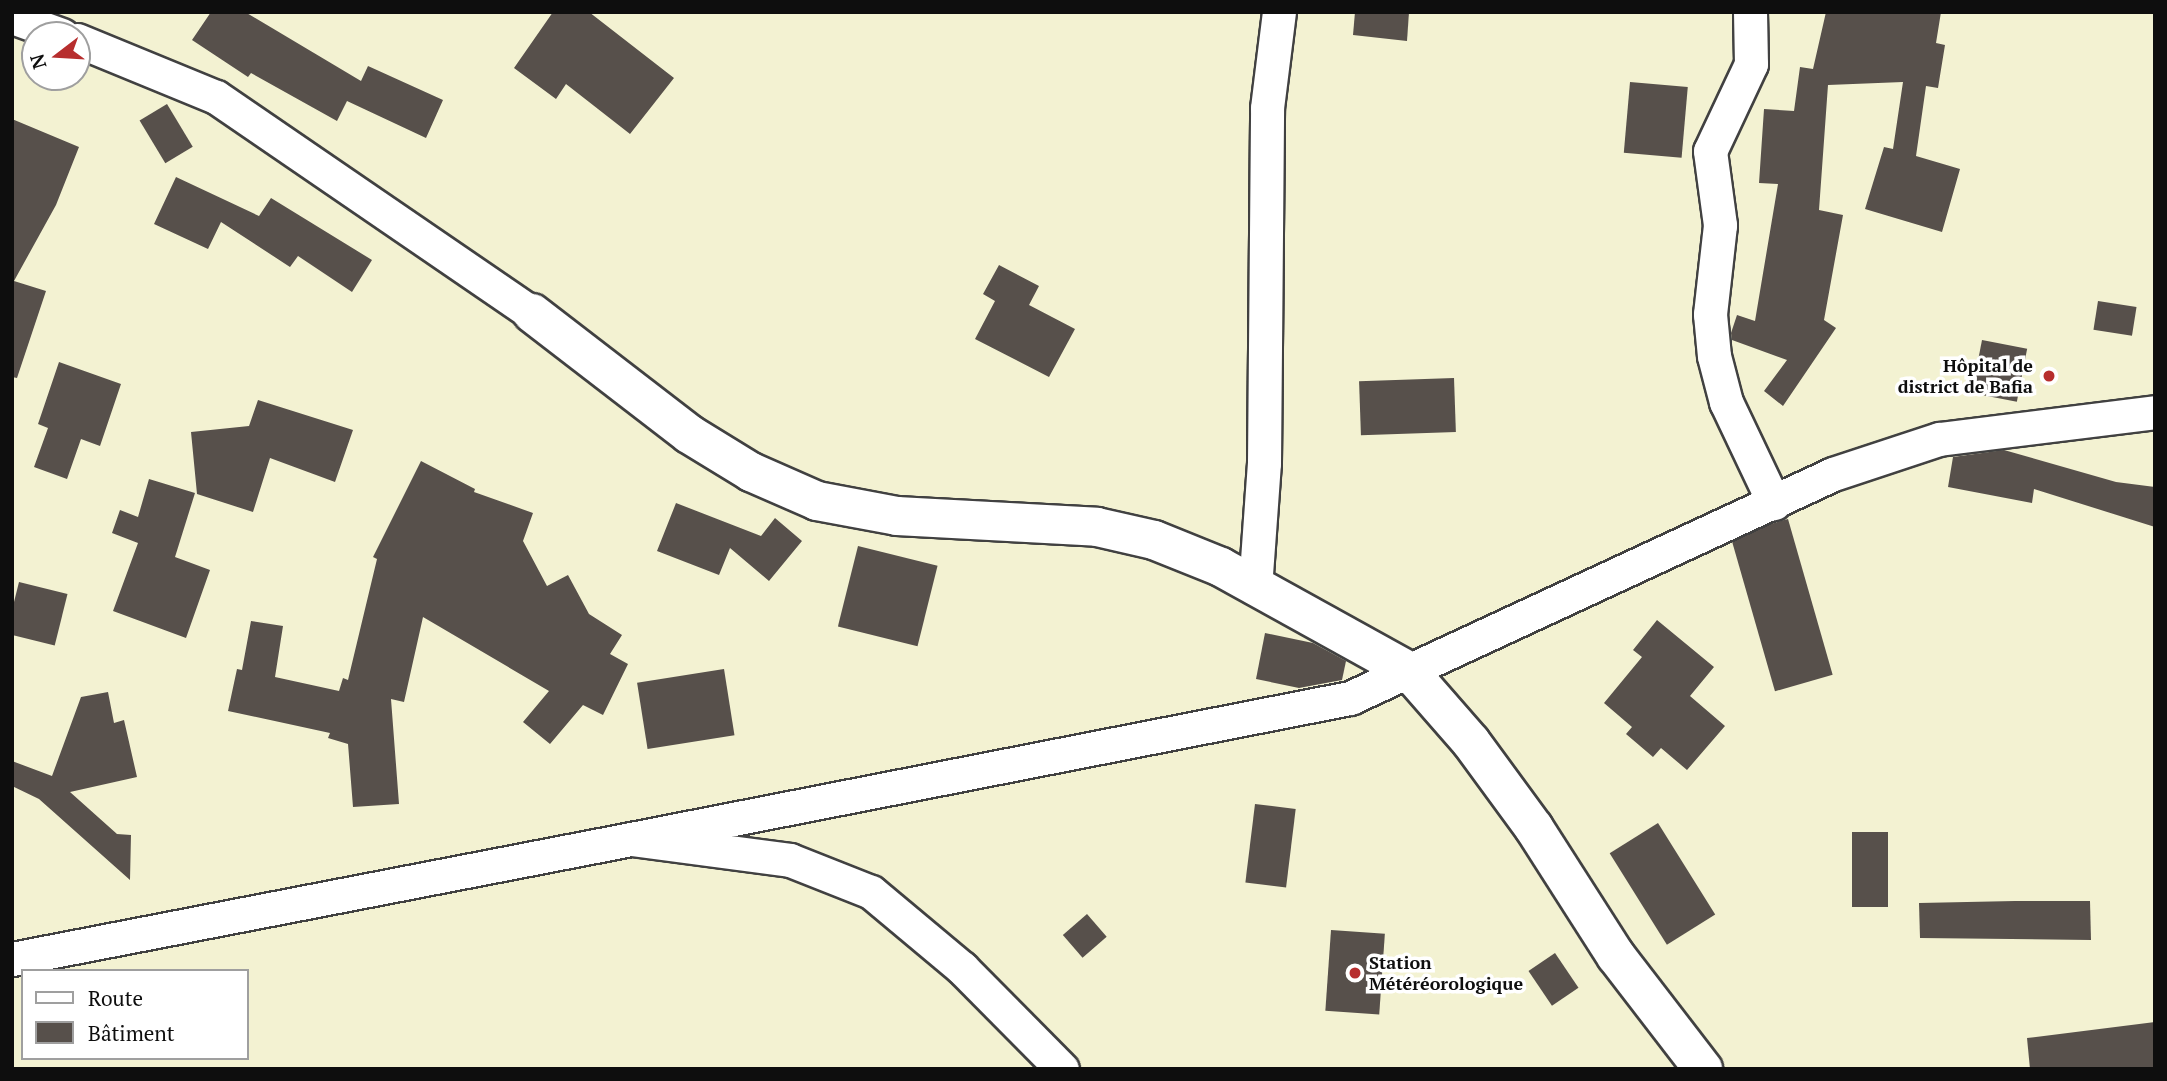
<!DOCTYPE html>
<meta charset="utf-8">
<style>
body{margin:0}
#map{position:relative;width:2167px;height:1081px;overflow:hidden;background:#fefcf1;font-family:"PT Serif",serif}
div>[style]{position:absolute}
.farmland>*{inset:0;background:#f3f2d2}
.building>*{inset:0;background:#57504b;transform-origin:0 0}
.roads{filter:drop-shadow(2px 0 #414141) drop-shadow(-2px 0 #414141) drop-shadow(0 2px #414141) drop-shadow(0 -2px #414141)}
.minor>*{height:33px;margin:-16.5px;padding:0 16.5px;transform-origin:16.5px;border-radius:16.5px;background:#fff}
.tertiary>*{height:38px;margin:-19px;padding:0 19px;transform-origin:19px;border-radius:19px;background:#fff}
.dots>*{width:19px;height:19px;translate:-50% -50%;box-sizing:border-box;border:4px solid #fff;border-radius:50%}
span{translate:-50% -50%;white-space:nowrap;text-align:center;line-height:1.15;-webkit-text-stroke:7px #fff;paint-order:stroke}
.poi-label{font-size:18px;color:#0e0e0e;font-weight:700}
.right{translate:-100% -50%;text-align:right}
.left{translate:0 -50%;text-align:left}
.frame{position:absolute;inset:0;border:14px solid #0e0e0e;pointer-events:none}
.legend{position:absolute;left:21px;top:969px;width:228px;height:91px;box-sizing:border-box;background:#fff;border:2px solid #9f9f9f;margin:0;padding:9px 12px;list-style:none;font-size:21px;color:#0e0e0e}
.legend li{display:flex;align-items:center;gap:14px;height:35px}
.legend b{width:35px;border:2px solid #9f9f9f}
.north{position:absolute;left:21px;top:21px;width:70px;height:70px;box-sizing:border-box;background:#fff;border:2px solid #9f9f9f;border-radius:50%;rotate:253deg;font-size:19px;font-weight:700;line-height:28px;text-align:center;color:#0e0e0e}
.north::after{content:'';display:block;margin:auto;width:24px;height:32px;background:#b72e2e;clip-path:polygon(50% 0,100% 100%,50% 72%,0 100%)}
</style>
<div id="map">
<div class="farmland">
<i style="clip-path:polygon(evenodd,12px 12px,2155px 12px,2155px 1069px,12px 1069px,12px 12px,35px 35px,77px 35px,77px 77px,35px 77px,35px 35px,12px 12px,23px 971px,247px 971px,247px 1058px,23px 1058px,23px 971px)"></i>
</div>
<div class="building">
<i style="clip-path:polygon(211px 12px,245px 12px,361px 81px,368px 66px,443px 100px,426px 138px,347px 101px,337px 121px,251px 73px,248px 77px,192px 40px)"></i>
<i style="clip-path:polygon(553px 12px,589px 12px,674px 78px,630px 134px,566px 84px,556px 99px,514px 68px)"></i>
<i style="clip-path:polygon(1355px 12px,1409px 12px,1407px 41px,1353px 35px)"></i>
<i style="clip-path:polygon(1826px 12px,1941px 12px,1936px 43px,1945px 45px,1938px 88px,1926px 86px,1916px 156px,1960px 169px,1942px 232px,1865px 209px,1884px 147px,1893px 149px,1903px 82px,1828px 85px,1819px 210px,1843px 215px,1824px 320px,1836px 328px,1783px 406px,1764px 391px,1787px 360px,1732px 340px,1731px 333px,1737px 315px,1755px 321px,1778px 184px,1759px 183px,1764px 109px,1794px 111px,1800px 67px,1813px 69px)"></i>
<i style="left:1630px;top:82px;width:58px;height:71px;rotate:5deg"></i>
<i style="left:167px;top:104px;width:50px;height:32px;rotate:59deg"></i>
<i style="clip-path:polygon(12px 119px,79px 147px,56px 205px,14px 281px,46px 291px,17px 378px,12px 377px)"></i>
<i style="clip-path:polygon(176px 177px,259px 216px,271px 198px,372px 260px,352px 292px,298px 256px,290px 267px,221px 222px,208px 249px,154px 224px)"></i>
<i style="clip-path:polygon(999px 265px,1039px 286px,1029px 305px,1075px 329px,1049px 377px,975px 339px,995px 301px,983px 294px)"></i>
<i style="left:2098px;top:301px;width:39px;height:29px;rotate:9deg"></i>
<i style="left:1982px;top:340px;width:46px;height:54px;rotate:11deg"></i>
<i style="clip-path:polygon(59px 362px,121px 384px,100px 446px,81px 439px,67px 479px,34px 467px,48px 428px,38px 424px)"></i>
<i style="left:1454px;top:378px;width:54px;height:95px;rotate:88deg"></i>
<i style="clip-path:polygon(258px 400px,353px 430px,335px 482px,270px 458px,253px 512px,197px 494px,191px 432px,249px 426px)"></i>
<i style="clip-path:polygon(2004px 450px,2116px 482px,2155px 487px,2155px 527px,2034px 489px,2032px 503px,1948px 487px,1953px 457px)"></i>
<i style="clip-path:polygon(421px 461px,475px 489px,474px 492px,533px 513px,523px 541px,547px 586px,568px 575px,589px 614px,622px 635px,610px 654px,628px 664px,603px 715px,583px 705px,550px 744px,523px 722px,549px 691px,423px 617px,404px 702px,391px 699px,399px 804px,353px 807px,348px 744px,328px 738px,330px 733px,228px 711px,237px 669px,242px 670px,251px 621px,283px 626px,275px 677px,339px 691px,343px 678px,348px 680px,377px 559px,373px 557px)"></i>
<i style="clip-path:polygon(149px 479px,195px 493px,175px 557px,210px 570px,186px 638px,113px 611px,138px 543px,112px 533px,120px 510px,138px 517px)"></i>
<i style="clip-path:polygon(676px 503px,761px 536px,775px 518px,802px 541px,769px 581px,730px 548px,719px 575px,657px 551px)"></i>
<i style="left:1788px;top:519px;width:162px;height:60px;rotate:74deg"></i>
<i style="left:858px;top:546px;width:82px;height:83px;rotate:14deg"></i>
<i style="left:19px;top:582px;width:50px;height:53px;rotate:14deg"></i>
<i style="clip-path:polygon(1657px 620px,1714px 667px,1690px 696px,1725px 726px,1687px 770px,1661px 748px,1653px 757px,1626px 734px,1632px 727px,1604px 703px,1642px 657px,1633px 650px)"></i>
<i style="clip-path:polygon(1265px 633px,1313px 643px,1346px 661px,1342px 680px,1299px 688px,1256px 679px)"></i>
<i style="left:724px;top:669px;width:67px;height:88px;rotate:81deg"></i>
<i style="clip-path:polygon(108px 692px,114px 723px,124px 720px,137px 777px,70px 792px,117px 834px,131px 835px,130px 880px,39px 799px,12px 786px,12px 761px,52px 776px,81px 697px)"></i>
<i style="left:1255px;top:804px;width:41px;height:79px;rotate:7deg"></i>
<i style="left:1658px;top:823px;width:108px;height:57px;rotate:58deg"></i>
<i style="left:1852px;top:832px;width:36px;height:75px"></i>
<i style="clip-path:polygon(2015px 901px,2090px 901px,2091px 940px,1920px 938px,1919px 903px)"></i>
<i style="left:1087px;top:914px;width:30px;height:32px;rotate:49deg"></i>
<i style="left:1331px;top:930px;width:54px;height:81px;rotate:4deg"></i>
<i style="left:1555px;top:953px;width:42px;height:32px;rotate:56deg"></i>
<i style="clip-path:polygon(2155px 1022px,2155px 1069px,2030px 1069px,2027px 1038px)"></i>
</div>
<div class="roads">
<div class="minor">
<i style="left:1750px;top:12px;width:52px;rotate:88.9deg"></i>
<i style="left:1751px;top:64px;width:96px;rotate:115.2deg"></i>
<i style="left:1710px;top:151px;width:75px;rotate:82.3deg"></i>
<i style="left:1720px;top:225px;width:90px;rotate:96.4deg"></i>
<i style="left:1710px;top:314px;width:42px;rotate:84.6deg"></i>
<i style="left:1714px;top:356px;width:48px;rotate:75.4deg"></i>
<i style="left:1726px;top:402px;width:112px;rotate:64.6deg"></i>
<i style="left:12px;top:17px;width:53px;rotate:19.8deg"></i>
<i style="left:77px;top:40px;width:150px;rotate:22.3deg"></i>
<i style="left:216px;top:97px;width:383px;rotate:34.4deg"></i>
<i style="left:1255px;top:588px;width:125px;rotate:-85.9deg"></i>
<i style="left:1264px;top:463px;width:355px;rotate:-89.5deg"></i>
<i style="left:1267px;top:108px;width:97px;rotate:-82.9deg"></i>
<i style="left:631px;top:839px;width:733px;rotate:-11.1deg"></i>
<i style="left:1350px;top:698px;width:532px;rotate:-24.88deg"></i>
<i style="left:1833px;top:474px;width:112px;rotate:-18.3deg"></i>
<i style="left:1939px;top:439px;width:218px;rotate:-7.1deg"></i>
<i style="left:12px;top:959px;width:631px;rotate:-10.97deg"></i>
<i style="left:631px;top:839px;width:160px;rotate:7.5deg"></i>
<i style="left:790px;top:860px;width:87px;rotate:21.6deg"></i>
<i style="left:871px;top:892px;width:119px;rotate:39.9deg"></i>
<i style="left:962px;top:968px;width:142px;rotate:45.3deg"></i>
</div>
<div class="tertiary">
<i style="left:532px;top:313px;width:198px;rotate:37.6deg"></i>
<i style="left:689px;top:434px;width:73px;rotate:31.5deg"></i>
<i style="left:751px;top:472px;width:72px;rotate:23.7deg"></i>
<i style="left:817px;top:501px;width:81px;rotate:10.6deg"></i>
<i style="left:897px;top:516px;width:200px;rotate:3.1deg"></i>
<i style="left:1097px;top:527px;width:58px;rotate:12.8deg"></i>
<i style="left:1154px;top:540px;width:72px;rotate:21.9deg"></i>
<i style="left:1221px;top:567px;width:215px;rotate:29deg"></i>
<i style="left:1409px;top:671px;width:94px;rotate:48.9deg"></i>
<i style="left:1471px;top:742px;width:107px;rotate:53.8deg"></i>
<i style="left:1534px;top:828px;width:152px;rotate:57.4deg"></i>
<i style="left:1616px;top:956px;width:143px;rotate:52.4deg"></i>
</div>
</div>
<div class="dots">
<i style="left:2049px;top:376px;background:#b72e2e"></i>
<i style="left:1355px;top:973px;background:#b72e2e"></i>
</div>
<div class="poi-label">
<span class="right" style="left:2033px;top:376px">Hôpital de<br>district de Bafia</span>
<span class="left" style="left:1369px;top:973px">Station<br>Météréorologique</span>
</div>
<div class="frame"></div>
<ul class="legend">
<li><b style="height:9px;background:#fff"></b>Route</li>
<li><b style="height:19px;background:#57504b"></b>Bâtiment</li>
</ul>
<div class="north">N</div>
</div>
